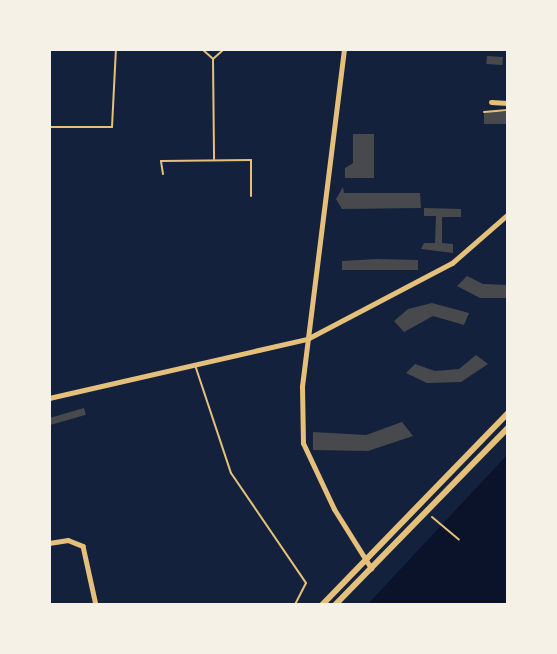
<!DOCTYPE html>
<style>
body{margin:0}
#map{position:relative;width:557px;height:654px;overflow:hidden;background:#14213d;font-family:Quicksand,sans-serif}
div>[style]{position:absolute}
.water>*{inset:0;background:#0b132b}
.building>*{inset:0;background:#48494c;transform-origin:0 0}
.path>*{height:2px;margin:-1px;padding:0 1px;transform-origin:1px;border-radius:1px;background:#e5c07b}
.service>*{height:2px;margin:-1px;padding:0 1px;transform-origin:1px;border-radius:1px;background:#e5c07b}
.minor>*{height:4.5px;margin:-2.25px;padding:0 2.25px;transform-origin:2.25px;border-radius:2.25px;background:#e5c07b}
.tertiary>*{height:5px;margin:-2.5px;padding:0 2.5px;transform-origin:2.5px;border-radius:2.5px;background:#e5c07b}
.primary>*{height:6px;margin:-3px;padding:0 3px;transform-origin:3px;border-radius:3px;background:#e5c07b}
span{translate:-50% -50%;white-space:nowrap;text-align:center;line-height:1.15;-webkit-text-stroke:6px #f6f1e7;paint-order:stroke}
.frame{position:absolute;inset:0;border:51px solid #f6f1e7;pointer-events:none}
</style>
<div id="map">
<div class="water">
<i style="clip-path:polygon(508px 454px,508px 605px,367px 605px)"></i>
</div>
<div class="building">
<i style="left:487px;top:56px;width:16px;height:8px;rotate:4deg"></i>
<i style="left:508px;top:112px;width:12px;height:24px;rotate:90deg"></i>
<i style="clip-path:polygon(353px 134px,374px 134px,374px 178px,345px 178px,345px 168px,353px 163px)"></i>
<i style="clip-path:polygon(343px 187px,344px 193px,420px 193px,421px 208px,342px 209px,336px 199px)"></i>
<i style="clip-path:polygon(424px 208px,461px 209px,461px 217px,442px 217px,442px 243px,453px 244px,453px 253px,421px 249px,424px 243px,435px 243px,436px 216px,424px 216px)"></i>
<i style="clip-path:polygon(377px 259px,418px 260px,418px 270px,342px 270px,342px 261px)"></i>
<i style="clip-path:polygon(467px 276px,483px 284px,508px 285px,508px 298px,480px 298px,457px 286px)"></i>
<i style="clip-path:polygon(432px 303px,469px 313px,464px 325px,433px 316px,404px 332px,394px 321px,408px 309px)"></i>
<i style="clip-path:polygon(476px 355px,488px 364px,461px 382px,427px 383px,406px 373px,415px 364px,435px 371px,459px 369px)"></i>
<i style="left:84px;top:408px;width:7px;height:36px;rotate:74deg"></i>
<i style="clip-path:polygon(402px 422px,413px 436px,368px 451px,313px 450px,313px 432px,366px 435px)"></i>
</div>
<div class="path">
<i style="left:432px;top:517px;width:35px;rotate:40deg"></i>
</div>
<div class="service">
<i style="left:202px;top:49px;width:15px;rotate:42deg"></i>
<i style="left:213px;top:59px;width:15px;rotate:-42deg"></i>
<i style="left:213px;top:59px;width:100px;rotate:89.4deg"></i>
<i style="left:484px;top:112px;width:24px;rotate:-5deg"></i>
<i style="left:49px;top:127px;width:63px"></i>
<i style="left:112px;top:127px;width:78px;rotate:-87.1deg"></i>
<i style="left:163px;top:174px;width:13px;rotate:-99deg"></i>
<i style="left:161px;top:161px;width:90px;rotate:-0.6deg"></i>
<i style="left:251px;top:160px;width:36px;rotate:90deg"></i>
<i style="left:195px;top:365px;width:114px;rotate:71.6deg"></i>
<i style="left:231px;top:473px;width:133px;rotate:55.7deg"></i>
<i style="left:306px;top:583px;width:25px;rotate:117deg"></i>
</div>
<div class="minor">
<i style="left:49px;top:543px;width:19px;rotate:-9deg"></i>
<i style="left:68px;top:540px;width:16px;rotate:22deg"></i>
<i style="left:83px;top:546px;width:60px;rotate:77.6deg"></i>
</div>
<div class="tertiary">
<i style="left:344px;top:49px;width:340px;rotate:97.1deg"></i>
<i style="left:302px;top:386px;width:57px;rotate:89deg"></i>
<i style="left:303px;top:443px;width:73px;rotate:64.8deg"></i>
<i style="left:334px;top:509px;width:70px;rotate:57.9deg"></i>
<i style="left:491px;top:102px;width:17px;rotate:3deg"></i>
<i style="left:49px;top:398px;width:265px;rotate:-12.9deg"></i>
<i style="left:307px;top:339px;width:164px;rotate:-27.7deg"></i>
<i style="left:452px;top:263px;width:74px;rotate:-41.2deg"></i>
</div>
<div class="primary">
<i style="left:322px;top:605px;width:267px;rotate:-45.9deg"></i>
<i style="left:335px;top:605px;width:248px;rotate:-45.7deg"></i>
</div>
<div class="frame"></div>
</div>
